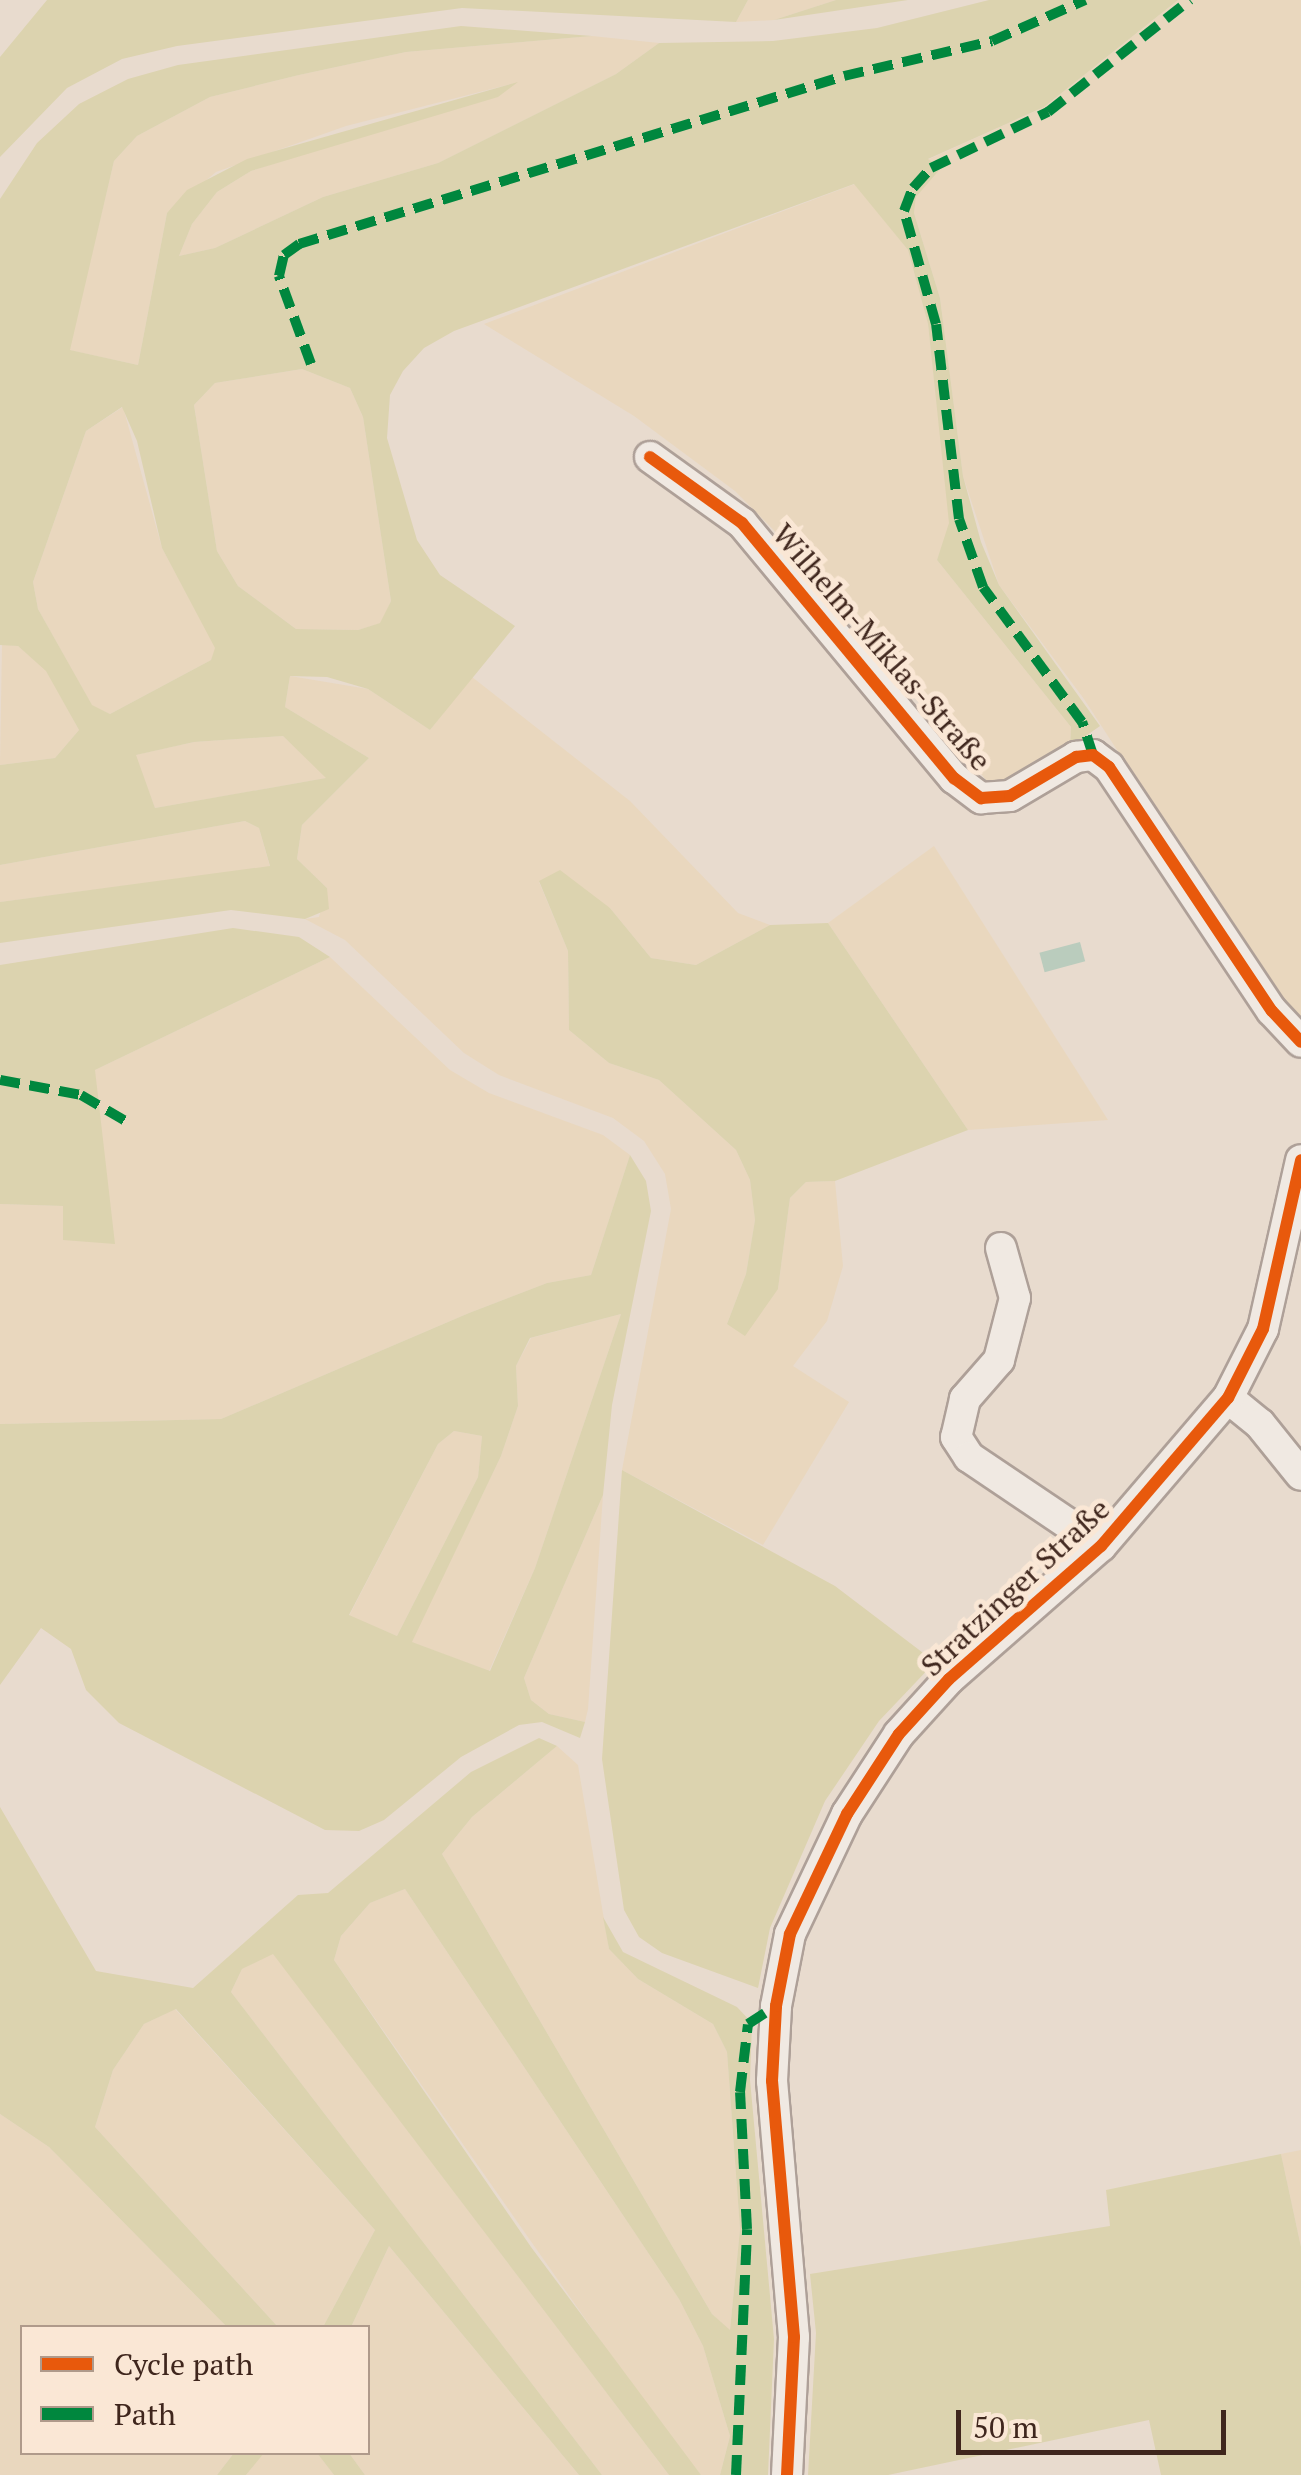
<!DOCTYPE html>
<meta charset="utf-8">
<style>
body{margin:0}
#map{position:relative;width:1301px;height:2475px;overflow:hidden;background:#e8dbce;font-family:"PT Serif",serif}
div>[style]{position:absolute}
.farmland>*{inset:0;background:#e9d7be}
.green>*{inset:0;background:#dcd3af}
.water>*{inset:0;background:#baccbd;transform-origin:0 0}
.roads{filter:drop-shadow(2px 0 #aea098) drop-shadow(-2px 0 #aea098) drop-shadow(0 2px #aea098) drop-shadow(0 -2px #aea098)}
.street>*{height:30px;margin:-15px;padding:0 15px;transform-origin:15px;border-radius:15px;background:#f0e9e2}
.quiet>*{height:10px;margin-top:-5px;transform-origin:0;background:repeating-linear-gradient(90deg,#00873e 0 20px,transparent 0 30px)}
.cycleway>*{height:12px;margin:-6px;padding:0 6px;transform-origin:6px;border-radius:6px;background:#e8590c}
span{translate:-50% -50%;white-space:nowrap;text-align:center;line-height:1.15;-webkit-text-stroke:10px #fae7d5;paint-order:stroke}
.street-label{font-size:30px;color:#3f261d}
.legend{position:absolute;left:20px;top:2325px;width:350px;height:130px;box-sizing:border-box;background:#fae7d5;border:2px solid #af9a8b;margin:0;padding:12px 18px;list-style:none;font-size:30px;color:#3f261d}
.legend li{display:flex;align-items:center;gap:20px;height:50px}
.legend b{width:50px;border:2px solid #af9a8b}
.scale{position:absolute;left:956px;top:2410px;width:270px;height:45px;box-sizing:border-box;border:5px solid #3f261d;border-top:0;padding-left:12px;font-size:30px;line-height:35px;white-space:nowrap;color:#3f261d;-webkit-text-stroke:8px #fae7d5;paint-order:stroke}
</style>
<div id="map">
<div class="farmland">
<i style="clip-path:polygon(748px 0,836px 0,774px 20px,736px 22px)"></i>
<i style="clip-path:polygon(1178px 0,1301px 0,1301px 1022px,1281px 1003px,1084px 699px,999px 585px,963px 476px,940px 298px,914px 213px,916px 197px,940px 168px,927px 160px,1044px 107px)"></i>
<i style="clip-path:polygon(592px 36px,659px 43px,616px 74px,438px 163px,323px 197px,215px 248px,179px 256px,192px 224px,217px 192px,251px 171px,515px 83px,346px 126px,216px 172px,167px 213px,138px 365px,69px 350px,114px 161px,137px 136px,210px 97px,299px 75px,406px 52px)"></i>
<i style="clip-path:polygon(855px 184px,908px 250px,928px 324px,950px 523px,937px 560px,1071px 727px,1070px 747px,1004px 782px,986px 780px,842px 599px,735px 491px,634px 416px,484px 324px)"></i>
<i style="clip-path:polygon(302px 369px,350px 388px,363px 417px,391px 601px,381px 623px,358px 630px,296px 629px,238px 586px,217px 551px,194px 405px,215px 383px)"></i>
<i style="clip-path:polygon(123px 407px,162px 548px,216px 648px,211px 660px,110px 714px,92px 706px,38px 609px,33px 582px,86px 431px)"></i>
<i style="clip-path:polygon(2px 644px,18px 646px,47px 671px,79px 730px,55px 758px,0 765px)"></i>
<i style="clip-path:polygon(290px 676px,368px 689px,430px 730px,472px 677px,630px 801px,738px 913px,770px 925px,696px 965px,651px 958px,610px 908px,539px 882px,568px 951px,569px 1030px,609px 1063px,659px 1080px,736px 1150px,750px 1180px,755px 1220px,746px 1274px,727px 1324px,778px 1289px,790px 1198px,806px 1182px,835px 1181px,843px 1266px,827px 1321px,793px 1366px,849px 1402px,763px 1545px,622px 1470px,671px 1209px,665px 1174px,644px 1141px,613px 1118px,499px 1075px,464px 1053px,345px 940px,305px 919px,319px 917px,327px 888px,297px 859px,302px 825px,369px 758px,285px 707px)"></i>
<i style="clip-path:polygon(283px 736px,327px 778px,155px 808px,135px 755px,194px 742px)"></i>
<i style="clip-path:polygon(245px 821px,259px 828px,270px 867px,0 902px,0 865px)"></i>
<i style="clip-path:polygon(934px 846px,1108px 1120px,968px 1130px,828px 923px)"></i>
<i style="clip-path:polygon(330px 957px,450px 1070px,489px 1093px,603px 1135px,630px 1155px,591px 1275px,547px 1283px,469px 1313px,221px 1419px,0 1424px,0 1204px,63px 1206px,95px 1070px)"></i>
<i style="clip-path:polygon(621px 1314px,535px 1568px,489px 1671px,411px 1642px,501px 1456px,518px 1406px,516px 1366px,531px 1338px)"></i>
<i style="clip-path:polygon(454px 1431px,482px 1436px,478px 1477px,397px 1636px,349px 1616px,438px 1444px)"></i>
<i style="clip-path:polygon(603px 1495px,588px 1709px,585px 1722px,549px 1714px,531px 1700px,524px 1678px)"></i>
<i style="clip-path:polygon(557px 1746px,578px 1765px,609px 1949px,638px 1979px,713px 2024px,727px 2052px,740px 2229px,730px 2331px,712px 2314px,442px 1854px,472px 1817px)"></i>
<i style="clip-path:polygon(405px 1889px,679px 2299px,703px 2346px,730px 2436px,720px 2475px,701px 2475px,654px 2417px,334px 1960px,341px 1936px,370px 1903px)"></i>
<i style="clip-path:polygon(273px 1953px,669px 2475px,602px 2475px,231px 1992px,242px 1969px)"></i>
<i style="clip-path:polygon(175px 2009px,375px 2230px,323px 2327px,278px 2327px,95px 2127px,113px 2070px,144px 2024px)"></i>
<i style="clip-path:polygon(0 2114px,49px 2147px,227px 2327px,22px 2328px,22px 2452px,234px 2453px,217px 2475px,0 2475px)"></i>
<i style="clip-path:polygon(1301px 2150px,1301px 2247px,1281px 2154px)"></i>
<i style="clip-path:polygon(389px 2246px,579px 2475px,365px 2475px,349px 2453px,368px 2452px,368px 2328px,351px 2327px)"></i>
<i style="clip-path:polygon(264px 2452px,317px 2453px,334px 2475px,246px 2475px)"></i>
</div>
<div class="green">
<i style="clip-path:polygon(47px 0,748px 0,736px 22px,462px 8px,177px 46px,122px 59px,67px 88px,0 157px,0 57px)"></i>
<i style="clip-path:polygon(836px 0,908px 0,774px 20px)"></i>
<i style="clip-path:polygon(evenodd,989px 0,1178px 0,1044px 107px,928px 159px,941px 168px,916px 197px,914px 213px,940px 298px,963px 476px,981px 542px,999px 585px,1100px 726px,1070px 747px,1071px 727px,937px 560px,949px 523px,928px 324px,908px 250px,854px 184px,454px 331px,424px 348px,403px 371px,390px 395px,387px 438px,417px 540px,440px 575px,515px 626px,430px 730px,368px 689px,327px 677px,290px 676px,285px 707px,369px 758px,302px 825px,297px 859px,327px 888px,329px 909px,305px 919px,231px 910px,0 943px,0 902px,270px 866px,259px 828px,245px 821px,0 865px,0 765px,55px 758px,79px 730px,46px 671px,18px 646px,0 645px,0 199px,37px 143px,79px 104px,128px 79px,178px 65px,461px 26px,592px 36px,406px 52px,299px 75px,210px 97px,137px 136px,114px 161px,70px 350px,138px 365px,167px 213px,187px 190px,247px 159px,518px 82px,498px 97px,251px 171px,217px 192px,192px 224px,179px 256px,215px 248px,323px 197px,438px 163px,616px 74px,659px 43px,773px 41px,877px 28px,989px 0,302px 369px,350px 388px,363px 417px,391px 601px,380px 623px,358px 630px,296px 629px,238px 586px,217px 551px,194px 405px,215px 383px,302px 369px,989px 0,122px 407px,137px 441px,162px 548px,215px 648px,211px 660px,110px 714px,92px 705px,38px 609px,33px 582px,86px 431px,122px 407px,989px 0,283px 736px,326px 778px,155px 808px,136px 755px,194px 742px,283px 736px)"></i>
<i style="clip-path:polygon(560px 870px,610px 908px,651px 958px,696px 965px,770px 925px,828px 923px,968px 1130px,835px 1181px,806px 1182px,790px 1198px,778px 1289px,745px 1336px,727px 1324px,746px 1274px,755px 1220px,750px 1180px,736px 1150px,659px 1080px,609px 1063px,569px 1030px,568px 951px,539px 881px)"></i>
<i style="clip-path:polygon(233px 928px,299px 937px,330px 957px,95px 1070px,115px 1244px,63px 1240px,63px 1206px,0 1204px,0 965px)"></i>
<i style="clip-path:polygon(evenodd,630px 1155px,646px 1181px,651px 1211px,612px 1405px,603px 1495px,524px 1678px,531px 1700px,549px 1714px,585px 1722px,580px 1738px,542px 1722px,519px 1725px,461px 1757px,384px 1820px,359px 1831px,325px 1830px,119px 1723px,86px 1690px,71px 1649px,41px 1628px,0 1685px,0 1424px,221px 1419px,469px 1313px,547px 1283px,591px 1275px,630px 1155px,621px 1314px,535px 1568px,490px 1671px,412px 1642px,501px 1456px,518px 1406px,516px 1366px,530px 1338px,621px 1314px,630px 1155px,454px 1431px,482px 1436px,478px 1477px,397px 1636px,349px 1615px,438px 1444px,454px 1431px)"></i>
<i style="clip-path:polygon(622px 1470px,835px 1586px,935px 1662px,879px 1721px,825px 1801px,770px 1928px,758px 1988px,662px 1953px,639px 1937px,624px 1910px,602px 1759px)"></i>
<i style="clip-path:polygon(539px 1738px,557px 1746px,472px 1817px,442px 1854px,712px 2314px,730px 2330px,740px 2229px,727px 2052px,713px 2024px,638px 1979px,609px 1949px,603px 1917px,623px 1952px,737px 2007px,752px 2023px,750px 2080px,774px 2339px,768px 2475px,720px 2475px,730px 2436px,703px 2346px,679px 2299px,405px 1889px,370px 1903px,341px 1936px,334px 1960px,531px 2247px,701px 2475px,669px 2475px,273px 1954px,242px 1969px,231px 1992px,602px 2475px,579px 2475px,389px 2246px,351px 2327px,323px 2327px,375px 2230px,176px 2009px,144px 2024px,113px 2070px,95px 2127px,278px 2327px,227px 2327px,49px 2147px,0 2114px,0 1807px,96px 1971px,193px 1988px,298px 1895px,328px 1893px,471px 1772px)"></i>
<i style="clip-path:polygon(1281px 2154px,1301px 2247px,1301px 2475px,1161px 2475px,1149px 2420px,888px 2475px,808px 2475px,816px 2333px,810px 2274px,1110px 2226px,1106px 2190px)"></i>
<i style="clip-path:polygon(234px 2453px,234px 2452px,264px 2453px,246px 2475px,217px 2475px)"></i>
<i style="clip-path:polygon(317px 2453px,349px 2453px,365px 2475px,334px 2475px)"></i>
</div>
<div class="water">
<i style="left:1080px;top:942px;width:20px;height:42px;rotate:75deg"></i>
</div>
<div class="roads">
<div class="street">
<i style="left:650px;top:457px;width:113px;rotate:35.7deg"></i>
<i style="left:742px;top:523px;width:332px;rotate:50.3deg"></i>
<i style="left:954px;top:778px;width:34px;rotate:37deg"></i>
<i style="left:981px;top:798px;width:29px;rotate:-4deg"></i>
<i style="left:1010px;top:796px;width:77px;rotate:-30.6deg"></i>
<i style="left:1076px;top:757px;width:17px;rotate:-7deg"></i>
<i style="left:1093px;top:755px;width:20px;rotate:37deg"></i>
<i style="left:1109px;top:767px;width:293px;rotate:56.3deg"></i>
<i style="left:1272px;top:1011px;width:42px;rotate:46.9deg"></i>
<i style="left:1001px;top:1248px;width:52px;rotate:74.4deg"></i>
<i style="left:1015px;top:1298px;width:64px;rotate:104.5deg"></i>
<i style="left:999px;top:1360px;width:52px;rotate:131.1deg"></i>
<i style="left:965px;top:1399px;width:39px;rotate:103deg"></i>
<i style="left:956px;top:1437px;width:24px;rotate:57deg"></i>
<i style="left:969px;top:1457px;width:159px;rotate:34deg"></i>
<i style="left:1228px;top:1398px;width:41px;rotate:39.1deg"></i>
<i style="left:1260px;top:1424px;width:65px;rotate:51.2deg"></i>
<i style="left:787px;top:2475px;width:138px;rotate:-87.1deg"></i>
<i style="left:794px;top:2337px;width:257px;rotate:-94.9deg"></i>
<i style="left:772px;top:2081px;width:75px;rotate:-86.9deg"></i>
<i style="left:776px;top:2006px;width:73px;rotate:-79deg"></i>
<i style="left:790px;top:1934px;width:133px;rotate:-64.6deg"></i>
<i style="left:847px;top:1814px;width:95px;rotate:-57deg"></i>
<i style="left:899px;top:1734px;width:74px;rotate:-47.7deg"></i>
<i style="left:949px;top:1679px;width:202px;rotate:-41.2deg"></i>
<i style="left:1101px;top:1546px;width:195px;rotate:-49.4deg"></i>
<i style="left:1228px;top:1398px;width:77px;rotate:-63.1deg"></i>
<i style="left:1263px;top:1329px;width:173px;rotate:-77.3deg"></i>
</div>
</div>
<div class="quiet">
<i style="left:311px;top:364px;width:94px;rotate:-110deg"></i>
<i style="left:279px;top:276px;width:22px;rotate:-77deg"></i>
<i style="left:284px;top:255px;width:19px;rotate:-36deg"></i>
<i style="left:299px;top:244px;width:570px;rotate:-17.13deg"></i>
<i style="left:844px;top:76px;width:152px;rotate:-13.3deg"></i>
<i style="left:992px;top:41px;width:102px;rotate:-23.8deg"></i>
<i style="left:1093px;top:755px;width:35px;rotate:-108deg"></i>
<i style="left:1082px;top:722px;width:167px;rotate:-126.3deg"></i>
<i style="left:983px;top:587px;width:72px;rotate:-109.4deg"></i>
<i style="left:959px;top:519px;width:196px;rotate:-96.7deg"></i>
<i style="left:936px;top:324px;width:117px;rotate:-105.8deg"></i>
<i style="left:904px;top:211px;width:25px;rotate:-69deg"></i>
<i style="left:913px;top:188px;width:27px;rotate:-48deg"></i>
<i style="left:931px;top:168px;width:130px;rotate:-25.6deg"></i>
<i style="left:1048px;top:112px;width:181px;rotate:-38.3deg"></i>
<i style="left:0;top:1080px;width:82px;rotate:10.5deg"></i>
<i style="left:81px;top:1095px;width:56px;rotate:30.3deg"></i>
<i style="left:736px;top:2475px;width:246px;rotate:-87.4deg"></i>
<i style="left:747px;top:2229px;width:137px;rotate:-92.9deg"></i>
<i style="left:740px;top:2092px;width:68px;rotate:-83.3deg"></i>
<i style="left:748px;top:2024px;width:33px;rotate:-33deg"></i>
</div>
<div class="cycleway">
<i style="left:650px;top:457px;width:113px;rotate:35.7deg"></i>
<i style="left:742px;top:523px;width:332px;rotate:50.3deg"></i>
<i style="left:954px;top:778px;width:34px;rotate:37deg"></i>
<i style="left:981px;top:798px;width:29px;rotate:-4deg"></i>
<i style="left:1010px;top:796px;width:77px;rotate:-30.6deg"></i>
<i style="left:1076px;top:757px;width:17px;rotate:-7deg"></i>
<i style="left:1093px;top:755px;width:20px;rotate:37deg"></i>
<i style="left:1109px;top:767px;width:293px;rotate:56.3deg"></i>
<i style="left:1272px;top:1011px;width:42px;rotate:46.9deg"></i>
<i style="left:787px;top:2475px;width:138px;rotate:-87.1deg"></i>
<i style="left:794px;top:2337px;width:257px;rotate:-94.9deg"></i>
<i style="left:772px;top:2081px;width:75px;rotate:-86.9deg"></i>
<i style="left:776px;top:2006px;width:73px;rotate:-79deg"></i>
<i style="left:790px;top:1934px;width:133px;rotate:-64.6deg"></i>
<i style="left:847px;top:1814px;width:95px;rotate:-57deg"></i>
<i style="left:899px;top:1734px;width:74px;rotate:-47.7deg"></i>
<i style="left:949px;top:1679px;width:202px;rotate:-41.2deg"></i>
<i style="left:1101px;top:1546px;width:195px;rotate:-49.4deg"></i>
<i style="left:1228px;top:1398px;width:77px;rotate:-63.1deg"></i>
<i style="left:1263px;top:1329px;width:173px;rotate:-77.3deg"></i>
</div>
<div class="street-label">
<span style="left:882px;top:647px;rotate:49deg">Wilhelm-Miklas-Straße</span>
<span style="left:1015px;top:1587px;rotate:-43deg">Stratzinger Straße</span>
</div>
<ul class="legend">
<li><b style="height:12px;background:#e8590c"></b>Cycle path</li>
<li><b style="height:12px;background:#00873e"></b>Path</li>
</ul>
<div class="scale">50 m</div>
</div>
